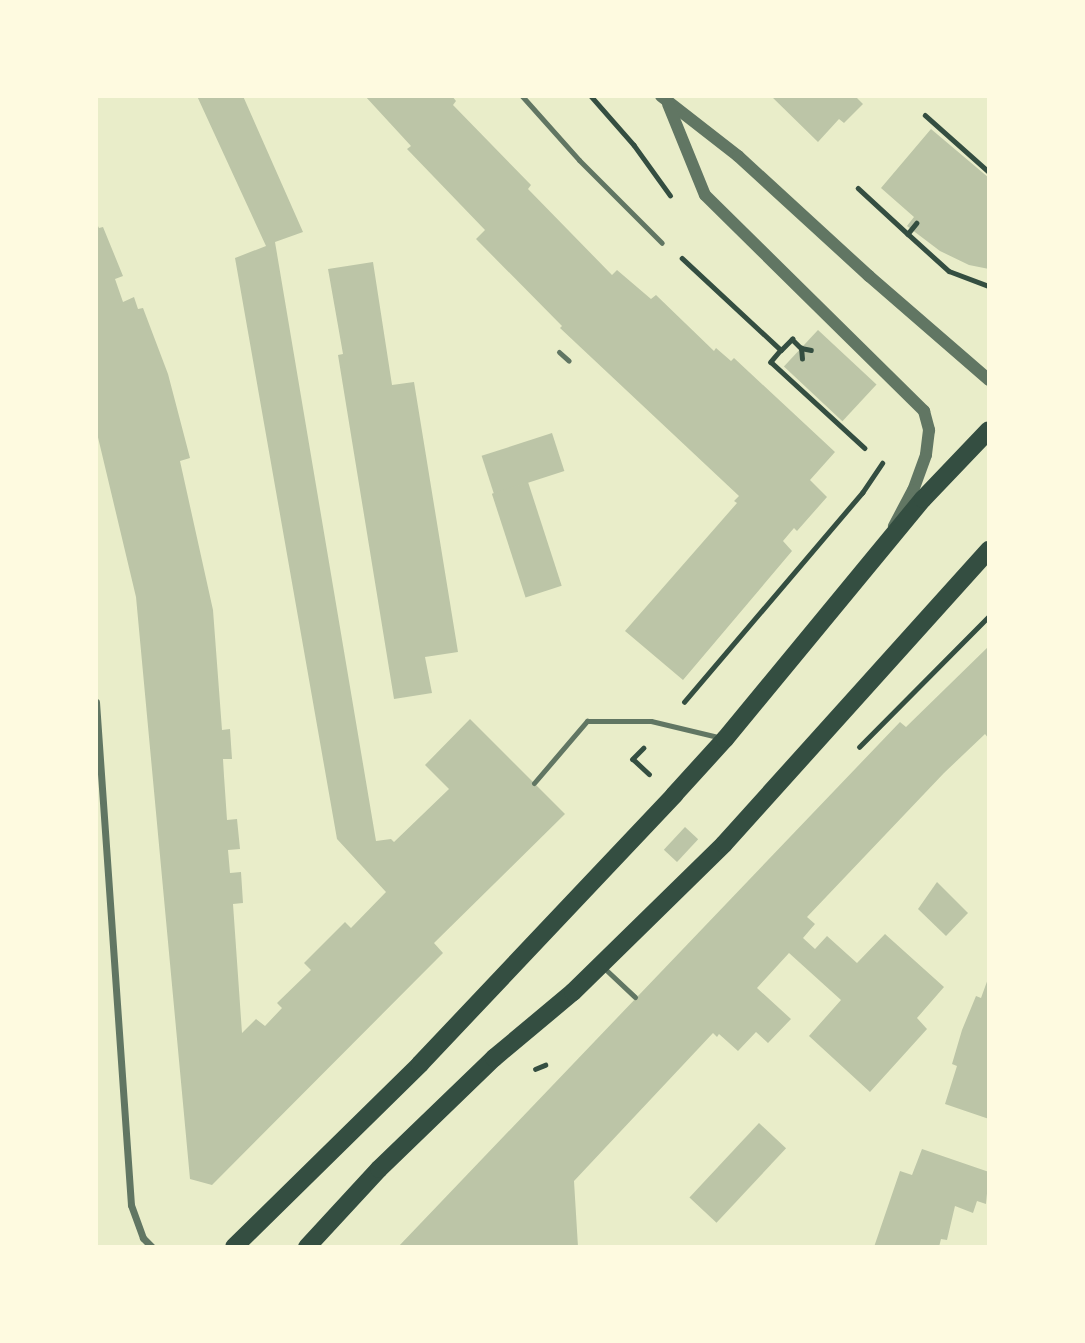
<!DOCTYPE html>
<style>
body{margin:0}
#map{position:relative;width:1085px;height:1343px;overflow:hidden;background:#e9edc9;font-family:Montserrat,sans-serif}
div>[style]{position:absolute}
.building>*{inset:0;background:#bcc5a7;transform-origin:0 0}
.path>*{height:4.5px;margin:-2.25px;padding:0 2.25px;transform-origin:2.25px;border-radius:2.25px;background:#344e41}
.service>*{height:5px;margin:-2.5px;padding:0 2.5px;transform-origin:2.5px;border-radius:2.5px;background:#617663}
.minor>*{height:7px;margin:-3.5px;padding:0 3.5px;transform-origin:3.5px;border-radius:3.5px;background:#617663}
.tertiary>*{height:12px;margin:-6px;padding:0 6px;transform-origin:6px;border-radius:6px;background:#617663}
.primary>*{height:18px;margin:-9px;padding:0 9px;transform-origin:9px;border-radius:9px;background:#344e41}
span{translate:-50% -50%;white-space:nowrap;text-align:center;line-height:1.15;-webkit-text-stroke:7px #fefae0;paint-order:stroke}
.frame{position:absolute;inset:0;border:98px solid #fefae0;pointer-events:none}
</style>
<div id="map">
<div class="building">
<i style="clip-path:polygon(197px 96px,243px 96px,303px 232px,275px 242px,376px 841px,391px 839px,394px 842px,449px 789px,425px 765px,470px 719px,565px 814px,434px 943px,443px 953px,212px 1185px,190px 1179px,136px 597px,96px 429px,96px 222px,99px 228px,103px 227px,123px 276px,115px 279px,123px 302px,134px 297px,138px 309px,143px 308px,168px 374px,190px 458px,180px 461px,213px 610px,222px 730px,230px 729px,232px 759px,223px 759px,224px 776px,227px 820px,237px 819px,240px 849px,228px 850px,230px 873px,241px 872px,243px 903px,233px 904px,242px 1033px,256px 1019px,265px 1026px,282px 1008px,277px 1003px,311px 970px,304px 963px,345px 922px,351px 928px,386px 892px,337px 839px,235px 258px,266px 246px)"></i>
<i style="clip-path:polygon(365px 96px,452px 96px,456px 101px,453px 105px,531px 185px,528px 189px,612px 275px,617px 270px,651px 299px,656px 295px,714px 351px,716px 348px,731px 361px,734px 358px,835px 452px,810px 480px,827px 497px,797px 531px,794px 528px,783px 541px,792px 551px,683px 680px,625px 631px,737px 503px,734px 501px,739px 496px,560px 328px,562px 326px,476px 239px,485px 230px,407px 149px,411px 146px)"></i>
<i style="clip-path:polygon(771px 96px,859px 96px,857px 98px,863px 104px,844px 123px,839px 119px,818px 142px)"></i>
<i style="clip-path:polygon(931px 129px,989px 178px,989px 269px,969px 265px,940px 251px,907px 226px,914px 217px,881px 188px)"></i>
<i style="clip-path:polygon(373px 262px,392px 385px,414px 382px,458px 652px,425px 657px,432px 693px,394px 699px,338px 355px,343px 354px,328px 269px)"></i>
<i style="left:818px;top:330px;width:80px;height:50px;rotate:43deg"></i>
<i style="left:552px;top:433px;width:40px;height:74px;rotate:72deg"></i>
<i style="left:528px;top:482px;width:109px;height:38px;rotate:72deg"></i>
<i style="clip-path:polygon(989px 646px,989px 739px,985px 734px,944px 773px,807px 917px,815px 924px,803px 938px,815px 949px,827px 936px,857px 963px,885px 934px,944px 987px,917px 1018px,927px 1029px,870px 1092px,809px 1036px,841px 1000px,789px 953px,757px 988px,791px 1019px,768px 1043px,756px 1032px,738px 1051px,719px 1034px,717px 1037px,713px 1033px,574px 1181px,578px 1247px,398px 1247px,900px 722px,906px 727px)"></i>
<i style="left:685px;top:827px;width:18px;height:31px;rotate:43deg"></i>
<i style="clip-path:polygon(937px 882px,968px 913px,946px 936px,918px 909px)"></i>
<i style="clip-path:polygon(989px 976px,989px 1119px,945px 1104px,957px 1066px,952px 1064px,962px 1030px,976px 996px,981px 998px)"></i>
<i style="left:759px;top:1123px;width:37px;height:102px;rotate:43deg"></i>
<i style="clip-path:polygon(922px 1149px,989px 1172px,986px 1204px,977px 1201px,973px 1213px,955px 1206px,947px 1240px,941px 1239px,939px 1247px,874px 1247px,900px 1171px,912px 1175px)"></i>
</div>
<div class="path">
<i style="left:591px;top:96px;width:65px;rotate:48.7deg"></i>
<i style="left:634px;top:145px;width:62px;rotate:54.2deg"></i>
<i style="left:925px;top:115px;width:86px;rotate:41.7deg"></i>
<i style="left:858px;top:188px;width:68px;rotate:42.6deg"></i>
<i style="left:917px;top:223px;width:14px;rotate:129deg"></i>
<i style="left:908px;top:234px;width:55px;rotate:42.1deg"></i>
<i style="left:949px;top:271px;width:43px;rotate:20.6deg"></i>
<i style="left:682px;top:258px;width:135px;rotate:42.9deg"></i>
<i style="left:781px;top:350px;width:16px;rotate:130deg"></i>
<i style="left:771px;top:362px;width:127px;rotate:42.5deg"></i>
<i style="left:781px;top:350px;width:16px;rotate:-45deg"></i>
<i style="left:792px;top:339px;width:13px;rotate:45deg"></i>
<i style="left:802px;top:359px;width:11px;rotate:-95deg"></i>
<i style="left:801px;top:348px;width:10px;rotate:11deg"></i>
<i style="left:684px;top:702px;width:275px;rotate:-49.6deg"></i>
<i style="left:862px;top:493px;width:36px;rotate:-56deg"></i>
<i style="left:859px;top:747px;width:185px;rotate:-45.2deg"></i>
<i style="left:644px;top:748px;width:16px;rotate:135deg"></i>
<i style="left:633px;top:759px;width:22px;rotate:43deg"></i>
<i style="left:535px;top:1069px;width:11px;rotate:-22deg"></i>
</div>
<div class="service">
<i style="left:522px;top:96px;width:86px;rotate:48.3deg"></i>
<i style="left:579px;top:160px;width:117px;rotate:45deg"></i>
<i style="left:559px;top:352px;width:13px;rotate:42deg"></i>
<i style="left:534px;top:783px;width:82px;rotate:-49.5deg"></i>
<i style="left:587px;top:721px;width:64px"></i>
<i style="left:651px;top:721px;width:73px;rotate:13.5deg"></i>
<i style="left:603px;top:967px;width:44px;rotate:43.2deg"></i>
</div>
<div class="minor">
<i style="left:96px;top:702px;width:504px;rotate:86.02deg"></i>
<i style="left:131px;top:1205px;width:35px;rotate:70deg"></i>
<i style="left:143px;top:1238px;width:13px;rotate:45deg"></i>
</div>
<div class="tertiary">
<i style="left:661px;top:96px;width:98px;rotate:37.9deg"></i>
<i style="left:738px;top:156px;width:178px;rotate:42.5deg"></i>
<i style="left:869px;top:276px;width:159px;rotate:40.9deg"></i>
<i style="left:668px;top:104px;width:98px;rotate:67.9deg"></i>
<i style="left:705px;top:195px;width:308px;rotate:44.6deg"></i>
<i style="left:924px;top:411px;width:20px;rotate:75deg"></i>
<i style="left:929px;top:430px;width:25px;rotate:97deg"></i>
<i style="left:926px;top:455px;width:37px;rotate:110deg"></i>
<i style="left:913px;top:490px;width:41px;rotate:117.8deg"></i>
</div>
<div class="primary">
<i style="left:234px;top:1247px;width:261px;rotate:-44.5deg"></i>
<i style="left:420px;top:1064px;width:370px;rotate:-46.6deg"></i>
<i style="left:674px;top:795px;width:76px;rotate:-47.7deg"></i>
<i style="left:725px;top:739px;width:311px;rotate:-50.5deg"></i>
<i style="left:923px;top:499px;width:95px;rotate:-46.3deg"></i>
<i style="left:307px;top:1247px;width:106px;rotate:-47.3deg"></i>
<i style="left:379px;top:1169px;width:160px;rotate:-44deg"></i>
<i style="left:494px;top:1058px;width:103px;rotate:-39.9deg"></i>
<i style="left:573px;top:992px;width:211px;rotate:-44.4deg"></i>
<i style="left:724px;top:844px;width:396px;rotate:-48deg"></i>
</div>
<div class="frame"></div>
</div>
